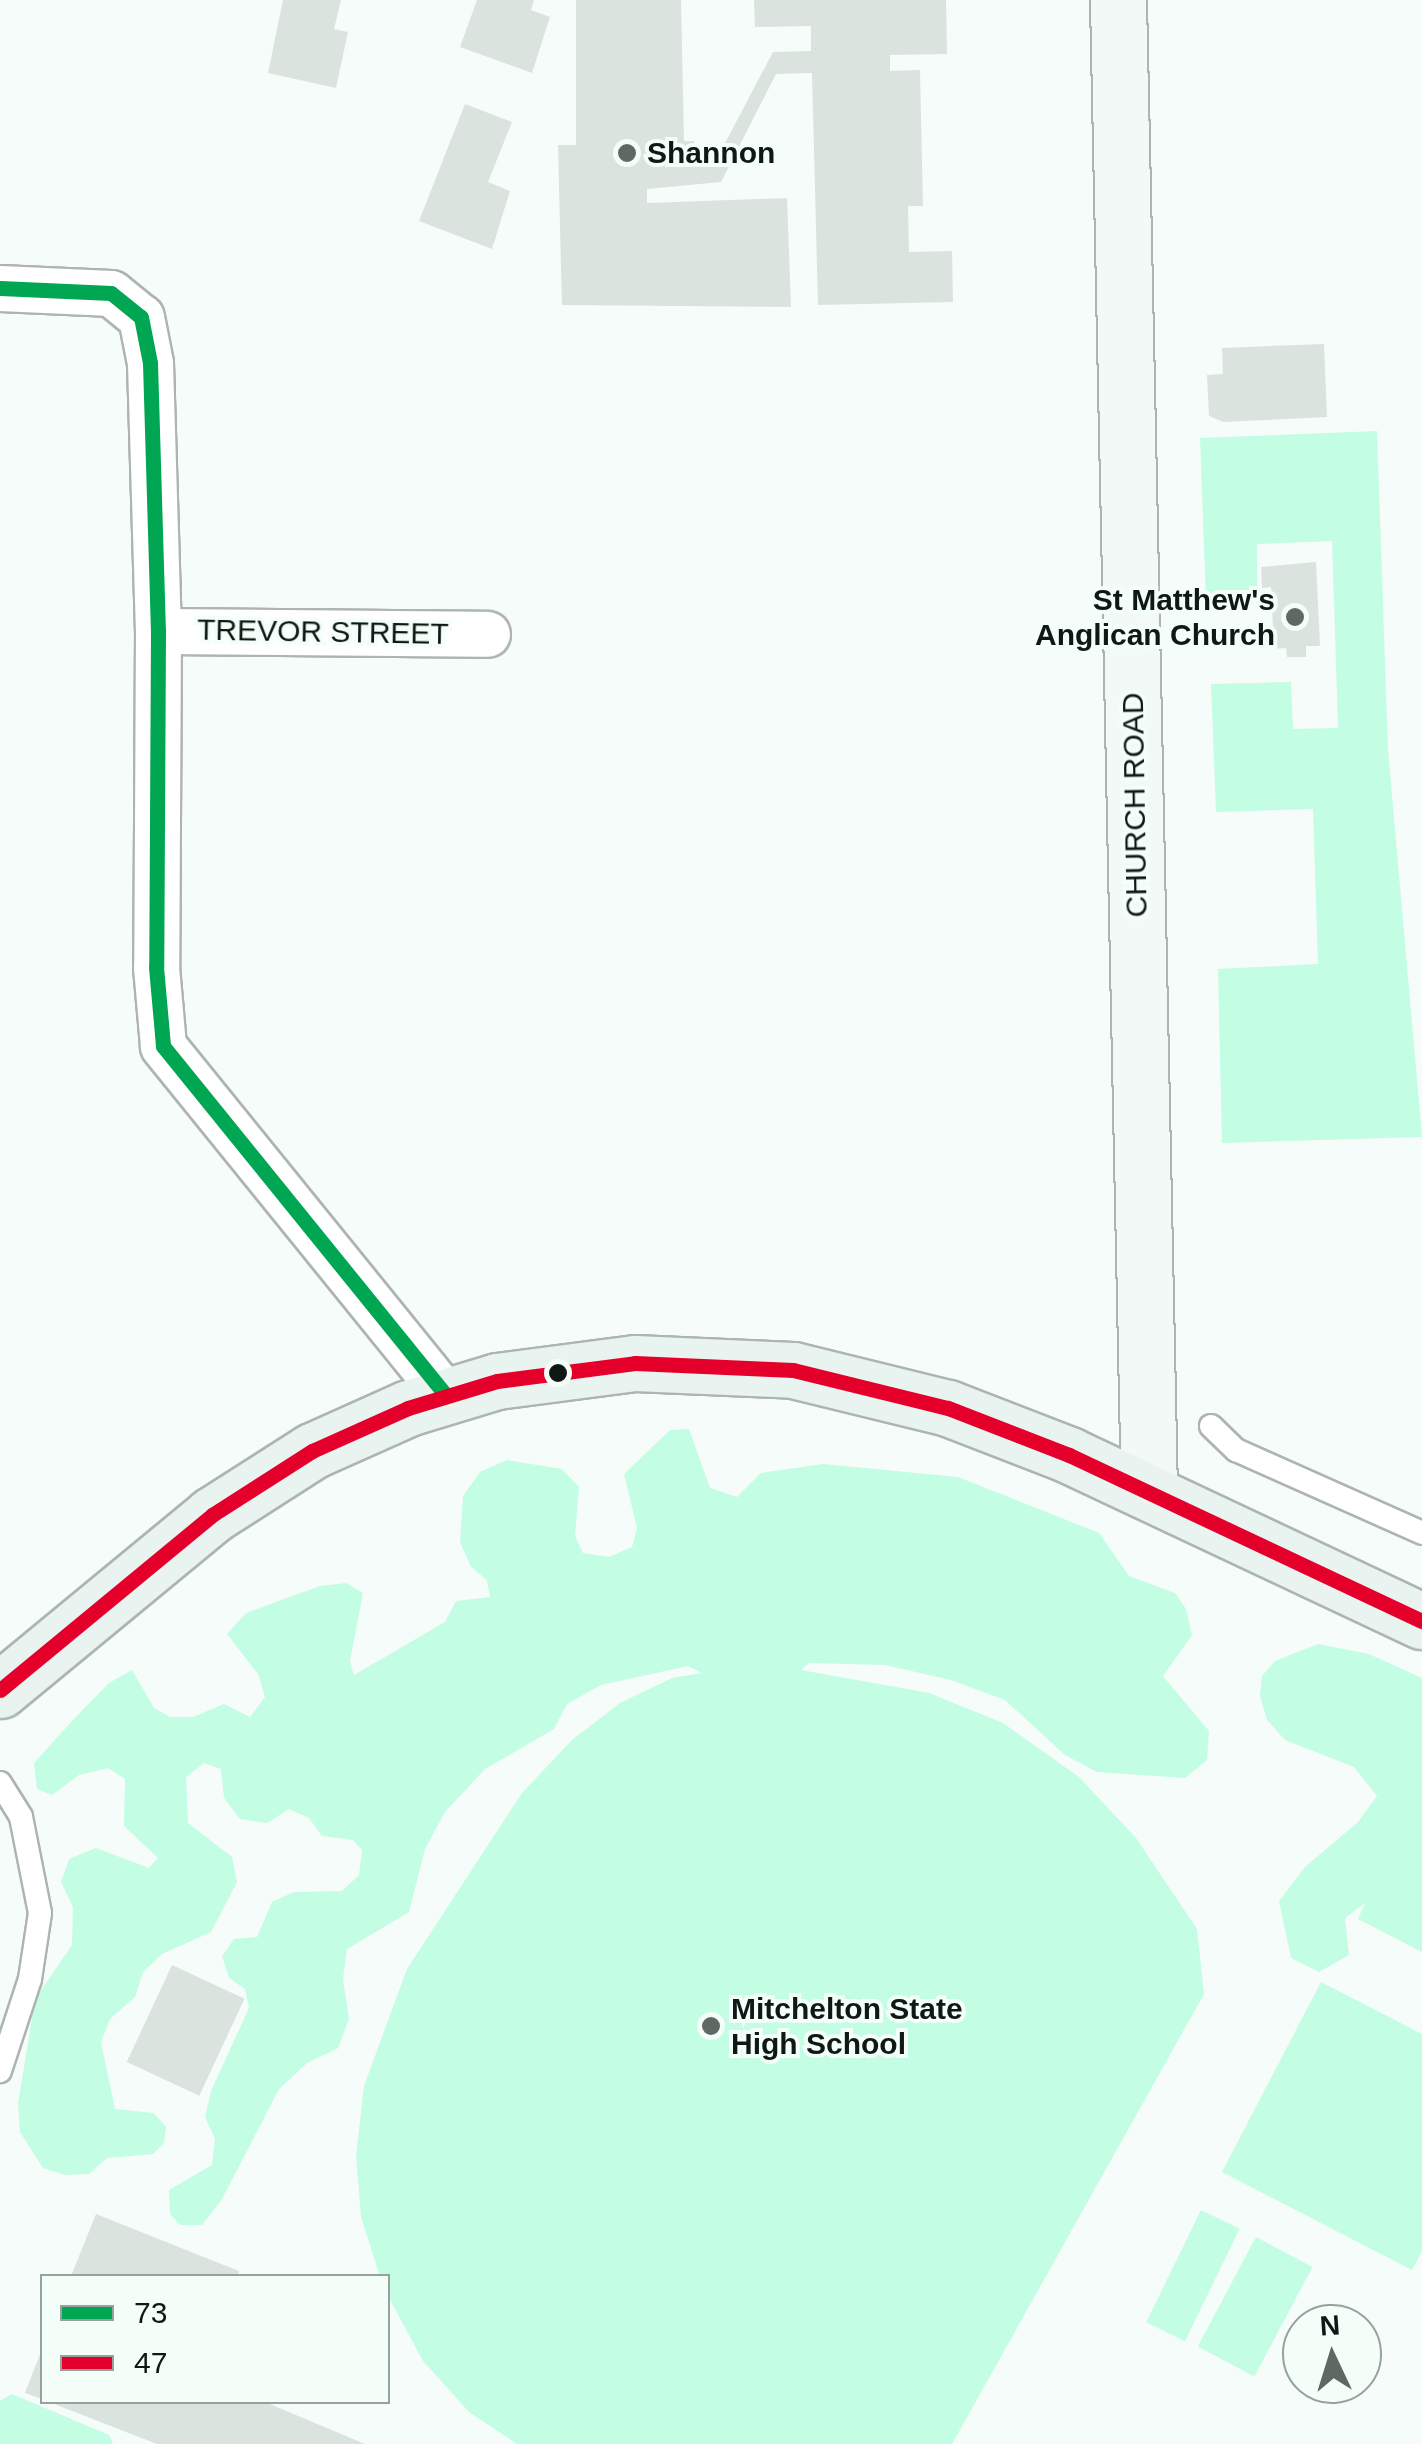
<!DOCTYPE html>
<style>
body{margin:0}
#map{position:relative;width:1422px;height:2444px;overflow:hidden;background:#f6fcf9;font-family:Helvetica,sans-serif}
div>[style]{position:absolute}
.green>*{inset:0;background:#c2fde4;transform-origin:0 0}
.building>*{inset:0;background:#dbe3df;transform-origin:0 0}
.roads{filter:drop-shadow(2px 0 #adb4b1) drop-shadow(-2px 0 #adb4b1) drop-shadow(0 2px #adb4b1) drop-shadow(0 -2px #adb4b1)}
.lane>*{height:22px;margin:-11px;padding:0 11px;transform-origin:11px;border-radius:11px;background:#fefffe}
.street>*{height:45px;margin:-22.5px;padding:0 22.5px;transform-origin:22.5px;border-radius:22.5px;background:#fefffe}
.secondary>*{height:55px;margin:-27.5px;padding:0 27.5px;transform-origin:27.5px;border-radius:27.5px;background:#f3f9f6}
.primary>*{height:55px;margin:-27.5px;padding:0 27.5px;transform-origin:27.5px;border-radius:27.5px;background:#e9f4f0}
.bus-1>*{height:15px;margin:-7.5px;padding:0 7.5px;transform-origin:7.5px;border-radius:7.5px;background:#00a651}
.bus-2>*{height:15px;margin:-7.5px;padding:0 7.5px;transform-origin:7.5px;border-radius:7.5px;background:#e4002b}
.dots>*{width:28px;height:28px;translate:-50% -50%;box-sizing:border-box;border:5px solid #f4fef9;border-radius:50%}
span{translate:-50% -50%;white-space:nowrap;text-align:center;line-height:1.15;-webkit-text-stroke:8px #f4fef9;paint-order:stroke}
.poi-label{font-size:30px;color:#0f1814;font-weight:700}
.left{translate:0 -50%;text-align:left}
.right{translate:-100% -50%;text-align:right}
.street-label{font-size:30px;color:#0f1814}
.legend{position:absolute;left:40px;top:2274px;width:350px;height:130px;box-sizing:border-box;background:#f4fef9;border:2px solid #98a29d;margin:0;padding:12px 18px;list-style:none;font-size:30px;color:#0f1814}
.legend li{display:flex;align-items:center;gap:20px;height:50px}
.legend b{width:50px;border:2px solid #98a29d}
.north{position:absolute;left:1282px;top:2304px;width:100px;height:100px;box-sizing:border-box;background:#f4fef9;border:2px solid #98a29d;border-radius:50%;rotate:356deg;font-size:28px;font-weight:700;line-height:40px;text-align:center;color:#0f1814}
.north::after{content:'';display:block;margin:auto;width:35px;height:45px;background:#606864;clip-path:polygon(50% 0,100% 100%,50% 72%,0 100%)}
</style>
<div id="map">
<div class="green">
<i style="clip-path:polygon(1377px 431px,1388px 750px,1422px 1137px,1222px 1143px,1218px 969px,1318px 964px,1313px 809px,1216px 812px,1211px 684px,1291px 682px,1293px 729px,1338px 728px,1332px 541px,1257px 544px,1257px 598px,1206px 599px,1200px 438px)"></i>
<i style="clip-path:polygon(689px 1429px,710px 1488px,737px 1497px,761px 1473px,823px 1464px,958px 1477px,1099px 1533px,1129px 1576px,1175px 1593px,1186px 1609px,1192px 1635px,1163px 1676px,1209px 1731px,1207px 1760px,1185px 1778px,1097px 1772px,1065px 1755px,1005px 1700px,951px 1680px,885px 1665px,809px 1663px,801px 1670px,929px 1693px,1003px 1723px,1079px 1777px,1136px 1838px,1197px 1929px,1204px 1994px,952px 2444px,517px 2444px,469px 2412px,423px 2361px,388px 2296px,388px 2276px,380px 2276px,361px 2217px,356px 2156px,364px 2086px,407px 1969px,522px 1793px,572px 1740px,620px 1703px,672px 1678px,702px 1673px,688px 1666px,601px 1685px,567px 1704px,554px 1729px,485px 1769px,445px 1812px,425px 1849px,409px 1912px,347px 1949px,343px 1979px,349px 2019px,338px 2048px,307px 2063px,279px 2089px,222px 2199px,202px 2225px,180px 2225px,170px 2214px,169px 2190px,212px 2165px,215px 2139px,205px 2117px,211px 2091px,249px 2008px,245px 1989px,229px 1978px,222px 1956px,234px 1939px,257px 1937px,272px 1902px,294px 1892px,342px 1891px,359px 1875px,362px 1850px,353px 1840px,322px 1836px,309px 1818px,289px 1809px,267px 1823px,240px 1819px,224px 1798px,221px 1769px,204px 1763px,186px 1777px,188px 1823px,232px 1857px,237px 1882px,211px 1932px,162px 1954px,143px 1972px,135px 1997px,110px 2019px,101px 2042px,115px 2109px,154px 2113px,166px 2127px,164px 2143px,153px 2154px,107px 2158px,89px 2174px,65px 2175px,43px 2168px,20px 2132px,18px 2104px,35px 1999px,72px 1945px,73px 1907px,61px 1882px,69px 1859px,96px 1848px,149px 1868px,158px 1858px,124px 1826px,125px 1779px,108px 1768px,79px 1775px,52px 1795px,37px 1789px,34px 1763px,73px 1720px,109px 1683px,132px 1670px,154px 1708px,170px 1717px,193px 1717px,224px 1704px,250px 1717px,265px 1697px,258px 1674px,227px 1634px,246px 1613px,320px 1586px,346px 1583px,363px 1593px,350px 1661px,354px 1675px,445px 1622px,456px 1601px,490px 1597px,487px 1580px,471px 1567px,460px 1542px,463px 1496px,480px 1472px,507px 1460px,562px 1469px,579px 1487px,575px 1536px,583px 1553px,609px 1557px,632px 1547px,637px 1528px,624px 1474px,670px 1430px)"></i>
<i style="clip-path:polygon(1318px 1644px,1369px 1654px,1422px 1678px,1422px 1952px,1358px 1919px,1365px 1903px,1345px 1918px,1349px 1955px,1319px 1972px,1291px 1958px,1279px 1901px,1305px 1867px,1358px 1822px,1377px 1796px,1354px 1767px,1285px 1740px,1267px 1720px,1260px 1696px,1262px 1676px,1275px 1661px)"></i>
<i style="clip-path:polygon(1321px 1982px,1422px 2034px,1422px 2251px,1412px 2270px,1222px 2172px)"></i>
<i style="left:1201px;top:2210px;width:43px;height:125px;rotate:26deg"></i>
<i style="left:1256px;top:2237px;width:64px;height:124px;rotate:28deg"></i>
<i style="clip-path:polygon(12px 2394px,109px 2435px,113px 2444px,0 2444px,0 2401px)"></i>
</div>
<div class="building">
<i style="clip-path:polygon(283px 0,341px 0,334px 29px,348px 32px,336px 88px,268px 73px)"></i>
<i style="clip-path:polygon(477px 0,534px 0,531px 10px,550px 17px,532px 73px,460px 47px)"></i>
<i style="clip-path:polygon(576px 0,681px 0,684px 141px,694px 141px,695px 161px,681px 161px,681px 167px,713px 166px,773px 52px,811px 51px,811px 26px,755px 27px,754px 0,946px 0,947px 54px,890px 55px,890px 71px,920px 70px,923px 206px,908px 206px,909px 252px,952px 251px,953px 302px,818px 305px,812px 73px,776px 74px,721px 182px,647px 189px,647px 203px,787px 198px,791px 307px,562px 305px,558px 145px,576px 145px)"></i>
<i style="clip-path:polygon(465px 104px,512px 122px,488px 182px,510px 191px,492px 249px,419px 221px)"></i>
<i style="clip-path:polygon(1324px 344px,1327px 417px,1223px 422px,1209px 416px,1207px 375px,1223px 374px,1222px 348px)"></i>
<i style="clip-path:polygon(1316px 562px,1320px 646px,1306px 646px,1306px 657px,1287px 657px,1286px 648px,1274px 649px,1271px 587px,1262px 588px,1261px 567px)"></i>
<i style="left:172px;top:1965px;width:80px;height:107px;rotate:25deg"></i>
<i style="clip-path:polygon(96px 2214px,239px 2271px,237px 2276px,71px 2276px)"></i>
<i style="clip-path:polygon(42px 2349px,42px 2399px,25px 2393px)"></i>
<i style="clip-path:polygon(49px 2402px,265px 2402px,365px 2444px,157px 2444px)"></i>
</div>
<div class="roads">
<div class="lane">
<i style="left:1211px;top:1426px;width:35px;rotate:44deg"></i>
<i style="left:1236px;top:1450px;width:204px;rotate:24deg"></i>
<i style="left:0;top:1783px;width:40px;rotate:58deg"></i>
<i style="left:21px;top:1817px;width:98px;rotate:78.8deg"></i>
<i style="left:40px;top:1913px;width:67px;rotate:98.6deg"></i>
<i style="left:30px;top:1979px;width:97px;rotate:108.1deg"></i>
</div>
<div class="street">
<i style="left:0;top:288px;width:111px;rotate:2.6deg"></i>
<i style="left:111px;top:293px;width:38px;rotate:39deg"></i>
<i style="left:141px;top:317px;width:47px;rotate:78.9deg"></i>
<i style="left:150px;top:363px;width:268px;rotate:88.3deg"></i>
<i style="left:158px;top:631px;width:336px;rotate:90.3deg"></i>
<i style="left:156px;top:967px;width:79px;rotate:84.9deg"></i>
<i style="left:163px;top:1046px;width:450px;rotate:51deg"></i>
<i style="left:158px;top:631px;width:329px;rotate:0.5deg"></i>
</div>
<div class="secondary">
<i style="left:1118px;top:0;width:1491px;rotate:88.81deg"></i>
</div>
<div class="primary">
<i style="left:0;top:1690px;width:275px;rotate:-39.5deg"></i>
<i style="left:212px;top:1515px;width:119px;rotate:-32.6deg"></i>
<i style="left:312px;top:1451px;width:105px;rotate:-24.1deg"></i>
<i style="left:408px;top:1408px;width:93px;rotate:-16.9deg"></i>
<i style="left:497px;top:1381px;width:139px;rotate:-7.4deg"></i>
<i style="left:635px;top:1363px;width:158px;rotate:2.5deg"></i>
<i style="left:793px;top:1370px;width:160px;rotate:13.8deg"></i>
<i style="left:948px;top:1408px;width:130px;rotate:21.2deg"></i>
<i style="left:1069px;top:1455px;width:390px;rotate:25.2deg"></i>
</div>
</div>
<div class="bus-1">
<i style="left:0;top:288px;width:111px;rotate:2.6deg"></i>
<i style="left:111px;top:293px;width:38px;rotate:39deg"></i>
<i style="left:141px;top:317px;width:47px;rotate:78.9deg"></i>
<i style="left:150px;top:363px;width:268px;rotate:88.3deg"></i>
<i style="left:158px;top:631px;width:336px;rotate:90.3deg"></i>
<i style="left:156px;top:967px;width:79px;rotate:84.9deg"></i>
<i style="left:163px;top:1046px;width:450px;rotate:51deg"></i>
</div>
<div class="bus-2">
<i style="left:0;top:1690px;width:275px;rotate:-39.5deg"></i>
<i style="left:212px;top:1515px;width:119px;rotate:-32.6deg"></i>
<i style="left:312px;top:1451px;width:105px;rotate:-24.1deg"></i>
<i style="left:408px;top:1408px;width:93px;rotate:-16.9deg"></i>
<i style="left:497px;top:1381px;width:139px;rotate:-7.4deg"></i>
<i style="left:635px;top:1363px;width:158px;rotate:2.5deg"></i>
<i style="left:793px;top:1370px;width:160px;rotate:13.8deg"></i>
<i style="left:948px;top:1408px;width:130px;rotate:21.2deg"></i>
<i style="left:1069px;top:1455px;width:390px;rotate:25.2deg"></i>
</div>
<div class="dots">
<i style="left:627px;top:153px;background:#606864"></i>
<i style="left:1295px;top:617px;background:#606864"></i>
<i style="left:558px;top:1373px;background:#0f1814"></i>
<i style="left:711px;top:2026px;background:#606864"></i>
</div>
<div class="poi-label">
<span class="left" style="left:647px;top:153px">Shannon</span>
<span class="right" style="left:1275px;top:617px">St Matthew's<br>Anglican Church</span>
<span class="left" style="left:731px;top:2026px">Mitchelton State<br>High School</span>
</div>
<div class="street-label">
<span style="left:323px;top:632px;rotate:1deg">TREVOR STREET</span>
<span style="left:1135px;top:805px;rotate:-91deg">CHURCH ROAD</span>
</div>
<ul class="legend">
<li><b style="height:12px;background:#00a651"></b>73</li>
<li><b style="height:12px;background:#e4002b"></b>47</li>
</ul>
<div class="north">N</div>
</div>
